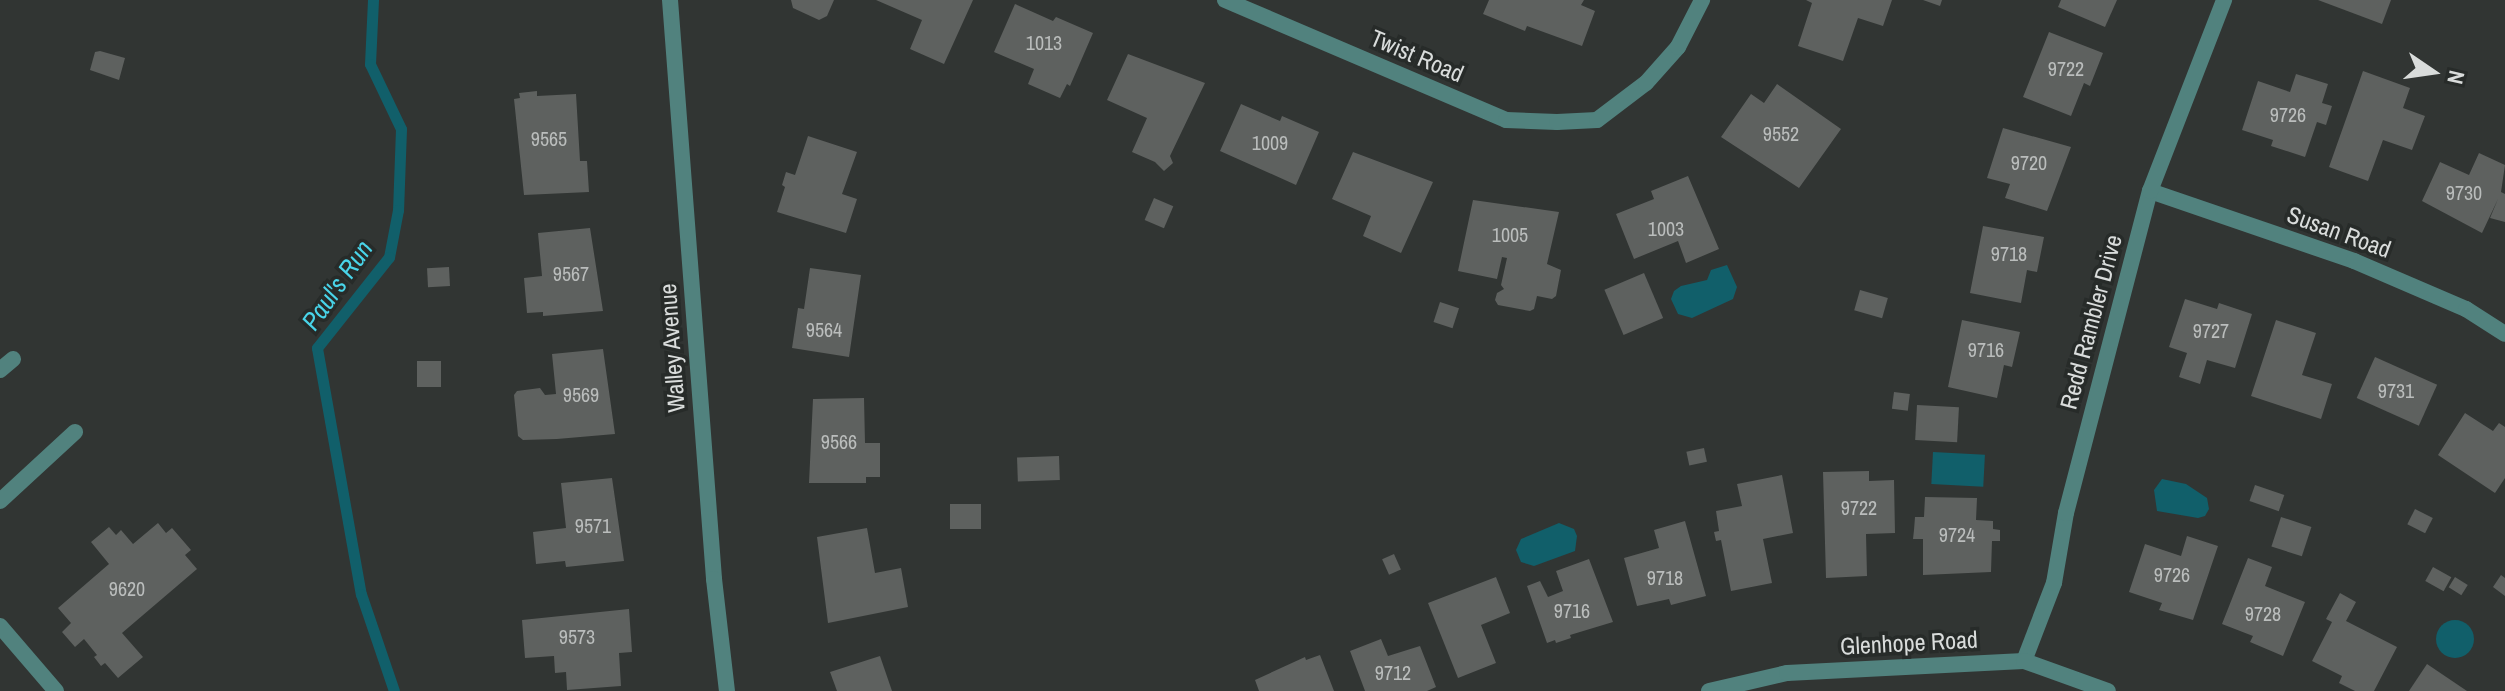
<!DOCTYPE html>
<style>
body{margin:0}
#map{position:relative;width:2505px;height:691px;overflow:hidden;background:#313533;font-family:"Archivo Narrow",sans-serif}
div>[style]{position:absolute}
.water>*{inset:0;background:#115f6a;transform-origin:0 0}
.round{border-radius:50%}
.stream>*{height:11px;margin:-5.5px;padding:0 5.5px;transform-origin:5.5px;border-radius:5.5px;background:#115f6a}
.building>*{inset:0;background:#5e615f;transform-origin:0 0}
.service>*{height:16px;margin:-8px;padding:0 8px;transform-origin:8px;border-radius:8px;background:#51827e}
.minor>*{height:16px;margin:-8px;padding:0 8px;transform-origin:8px;border-radius:8px;background:#51827e}
span{translate:-50% -50%;white-space:nowrap;text-align:center;line-height:1.15;-webkit-text-stroke:7px #272b29;paint-order:stroke}
.number-label{font-size:20px;color:#babdbc}
.number-label span{-webkit-text-stroke-width:0}
.street-label{font-size:24px;color:#d9dcdb}
.water-label{font-size:26px;color:#49d4e9;font-style:italic}
.north{position:absolute;left:2393px;top:32px;width:80px;height:80px;-webkit-text-stroke:6px #272b29;paint-order:stroke;rotate:103deg;font-size:22px;font-weight:700;line-height:32px;text-align:center;color:#d9dcdb}
.north::after{content:'';display:block;margin:auto;width:28px;height:36px;background:#d9dcdb;clip-path:polygon(50% 0,100% 100%,50% 72%,0 100%)}
</style>
<div id="map">
<div class="water">
<i style="clip-path:polygon(1727px 265px,1737px 287px,1733px 299px,1692px 318px,1678px 314px,1671px 299px,1674px 291px,1681px 286px,1707px 280px,1711px 270px)"></i>
<i style="left:1933px;top:452px;width:52px;height:32px;rotate:3deg"></i>
<i style="clip-path:polygon(2162px 479px,2186px 484px,2207px 498px,2209px 509px,2205px 516px,2198px 518px,2157px 511px,2154px 490px)"></i>
<i style="clip-path:polygon(1559px 523px,1574px 529px,1577px 536px,1575px 551px,1534px 566px,1521px 562px,1516px 550px,1521px 539px)"></i>
<i class="round" style="left:2436px;top:620px;width:38px;height:38px"></i>
</div>
<div class="stream">
<i style="left:373px;top:0;width:64px;rotate:92.7deg"></i>
<i style="left:370px;top:64px;width:72px;rotate:64.5deg"></i>
<i style="left:401px;top:129px;width:81px;rotate:92.1deg"></i>
<i style="left:398px;top:210px;width:48px;rotate:100.8deg"></i>
<i style="left:389px;top:257px;width:116px;rotate:128.4deg"></i>
<i style="left:317px;top:348px;width:250px;rotate:79.9deg"></i>
<i style="left:361px;top:594px;width:102px;rotate:71.2deg"></i>
</div>
<div class="building">
<i style="clip-path:polygon(791px 0,834px 0,827px 16px,819px 20px,793px 8px)"></i>
<i style="clip-path:polygon(876px 0,973px 0,944px 64px,910px 49px,922px 20px)"></i>
<i style="clip-path:polygon(1489px 0,1584px 0,1581px 5px,1595px 11px,1582px 46px,1527px 26px,1525px 31px,1483px 14px)"></i>
<i style="clip-path:polygon(1806px 0,1892px 0,1883px 26px,1858px 18px,1843px 61px,1798px 46px,1812px 3px)"></i>
<i style="clip-path:polygon(1923px 0,1942px 0,1940px 6px)"></i>
<i style="clip-path:polygon(2061px 0,2117px 0,2105px 27px,2058px 7px)"></i>
<i style="clip-path:polygon(2318px 0,2391px 0,2382px 24px)"></i>
<i style="clip-path:polygon(1015px 4px,1053px 21px,1056px 17px,1093px 33px,1070px 86px,1067px 84px,1060px 98px,1028px 84px,1034px 69px,994px 52px)"></i>
<i style="clip-path:polygon(2049px 32px,2103px 53px,2090px 86px,2084px 83px,2071px 116px,2023px 97px)"></i>
<i style="clip-path:polygon(100px 51px,125px 58px,119px 80px,90px 70px,95px 52px)"></i>
<i style="clip-path:polygon(1128px 54px,1205px 83px,1170px 156px,1173px 163px,1164px 171px,1155px 162px,1132px 152px,1147px 118px,1107px 100px)"></i>
<i style="clip-path:polygon(2363px 71px,2410px 88px,2403px 108px,2425px 116px,2412px 150px,2383px 140px,2368px 181px,2329px 167px)"></i>
<i style="clip-path:polygon(2296px 74px,2328px 84px,2322px 103px,2332px 106px,2326px 125px,2317px 122px,2305px 157px,2271px 146px,2273px 140px,2242px 130px,2258px 81px,2290px 92px)"></i>
<i style="clip-path:polygon(1777px 84px,1841px 129px,1799px 188px,1721px 137px,1751px 94px,1764px 103px)"></i>
<i style="clip-path:polygon(537px 91px,537px 96px,576px 94px,580px 161px,587px 161px,589px 192px,524px 195px,514px 99px,520px 98px,519px 93px)"></i>
<i style="clip-path:polygon(1241px 104px,1280px 121px,1282px 116px,1319px 132px,1296px 185px,1220px 151px)"></i>
<i style="clip-path:polygon(2003px 128px,2071px 147px,2047px 211px,2005px 198px,2010px 184px,1987px 178px)"></i>
<i style="clip-path:polygon(808px 136px,857px 152px,842px 194px,857px 199px,846px 233px,777px 212px,785px 187px,782px 185px,786px 172px,795px 175px)"></i>
<i style="clip-path:polygon(1353px 152px,1433px 182px,1401px 253px,1363px 236px,1371px 216px,1332px 199px)"></i>
<i style="clip-path:polygon(2479px 153px,2505px 165px,2501px 192px,2505px 194px,2505px 222px,2490px 218px,2498px 199px,2482px 233px,2422px 201px,2440px 162px,2469px 175px)"></i>
<i style="clip-path:polygon(1688px 176px,1719px 249px,1686px 263px,1678px 241px,1634px 259px,1616px 214px,1654px 199px,1651px 191px)"></i>
<i style="left:1154px;top:198px;width:21px;height:24px;rotate:23deg"></i>
<i style="clip-path:polygon(1473px 200px,1559px 212px,1547px 264px,1561px 270px,1556px 296px,1552px 299px,1537px 296px,1534px 309px,1530px 311px,1498px 305px,1495px 300px,1497px 293px,1504px 289px,1501px 285px,1507px 258px,1502px 257px,1497px 279px,1458px 271px)"></i>
<i style="clip-path:polygon(1983px 226px,2044px 237px,2037px 272px,2027px 270px,2021px 303px,1970px 293px)"></i>
<i style="clip-path:polygon(590px 228px,603px 311px,543px 316px,543px 312px,527px 313px,524px 278px,542px 276px,538px 233px)"></i>
<i style="left:449px;top:267px;width:19px;height:22px;rotate:87deg"></i>
<i style="clip-path:polygon(810px 268px,861px 275px,849px 357px,792px 348px,798px 308px,804px 309px)"></i>
<i style="left:1644px;top:273px;width:49px;height:43px;rotate:67deg"></i>
<i style="left:1860px;top:290px;width:29px;height:21px;rotate:16deg"></i>
<i style="clip-path:polygon(2185px 299px,2217px 309px,2219px 303px,2252px 314px,2235px 368px,2207px 360px,2200px 384px,2179px 377px,2187px 353px,2169px 347px)"></i>
<i style="left:1440px;top:302px;width:20px;height:21px;rotate:18deg"></i>
<i style="clip-path:polygon(1962px 320px,2020px 332px,2012px 367px,2004px 365px,1997px 398px,1948px 387px)"></i>
<i style="clip-path:polygon(2276px 320px,2316px 333px,2302px 375px,2332px 384px,2321px 419px,2251px 396px)"></i>
<i style="clip-path:polygon(603px 349px,615px 434px,557px 439px,523px 440px,518px 436px,514px 395px,517px 391px,540px 388px,545px 395px,556px 394px,552px 354px)"></i>
<i style="left:2375px;top:357px;width:68px;height:45px;rotate:24deg"></i>
<i style="left:417px;top:361px;width:24px;height:26px"></i>
<i style="left:1894px;top:392px;width:16px;height:17px;rotate:7deg"></i>
<i style="clip-path:polygon(864px 398px,865px 443px,880px 443px,880px 477px,866px 477px,866px 483px,809px 483px,813px 399px)"></i>
<i style="left:1917px;top:405px;width:42px;height:35px;rotate:3deg"></i>
<i style="clip-path:polygon(2465px 413px,2493px 431px,2499px 423px,2505px 427px,2505px 478px,2495px 493px,2438px 455px)"></i>
<i style="left:1704px;top:448px;width:14px;height:18px;rotate:78deg"></i>
<i style="left:1059px;top:456px;width:24px;height:42px;rotate:88deg"></i>
<i style="clip-path:polygon(1869px 471px,1869px 481px,1894px 480px,1895px 533px,1866px 534px,1867px 576px,1826px 578px,1823px 472px)"></i>
<i style="clip-path:polygon(1782px 475px,1793px 533px,1763px 539px,1772px 583px,1731px 591px,1721px 540px,1716px 541px,1714px 532px,1719px 531px,1716px 511px,1742px 506px,1737px 484px)"></i>
<i style="clip-path:polygon(612px 478px,624px 561px,566px 567px,565px 561px,536px 564px,533px 532px,566px 528px,561px 483px)"></i>
<i style="left:2255px;top:485px;width:31px;height:17px;rotate:19deg"></i>
<i style="clip-path:polygon(1925px 497px,1977px 498px,1976px 520px,1993px 521px,1993px 529px,2000px 530px,2000px 541px,1992px 541px,1991px 572px,1923px 575px,1923px 539px,1913px 539px,1914px 530px,1915px 517px,1924px 517px)"></i>
<i style="left:950px;top:504px;width:31px;height:25px"></i>
<i style="left:2415px;top:509px;width:20px;height:17px;rotate:27deg"></i>
<i style="left:2281px;top:517px;width:32px;height:31px;rotate:18deg"></i>
<i style="clip-path:polygon(1685px 521px,1706px 596px,1671px 605px,1669px 599px,1637px 606px,1624px 558px,1659px 548px,1654px 530px)"></i>
<i style="clip-path:polygon(158px 523px,166px 533px,172px 528px,191px 550px,185px 555px,197px 569px,122px 633px,143px 657px,118px 678px,105px 663px,101px 666px,94px 657px,97px 655px,84px 639px,75px 647px,62px 632px,71px 623px,58px 608px,109px 564px,91px 542px,109px 527px,116px 535px,121px 530px,133px 544px)"></i>
<i style="clip-path:polygon(867px 528px,875px 573px,901px 568px,908px 607px,828px 623px,817px 537px)"></i>
<i style="clip-path:polygon(2187px 536px,2218px 546px,2193px 620px,2159px 610px,2162px 603px,2129px 592px,2145px 544px,2181px 556px)"></i>
<i style="left:1394px;top:554px;width:17px;height:13px;rotate:66deg"></i>
<i style="clip-path:polygon(2248px 558px,2272px 567px,2265px 586px,2305px 602px,2283px 656px,2250px 642px,2253px 636px,2222px 624px)"></i>
<i style="clip-path:polygon(1589px 559px,1613px 622px,1570px 635px,1571px 638px,1556px 643px,1555px 640px,1547px 643px,1527px 586px,1540px 581px,1548px 597px,1563px 591px,1556px 571px)"></i>
<i style="left:2433px;top:567px;width:21px;height:16px;rotate:29deg"></i>
<i style="clip-path:polygon(2501px 575px,2505px 578px,2505px 596px,2493px 587px)"></i>
<i style="clip-path:polygon(1496px 577px,1510px 613px,1481px 625px,1496px 663px,1458px 678px,1428px 603px)"></i>
<i style="left:2455px;top:577px;width:15px;height:12px;rotate:32deg"></i>
<i style="clip-path:polygon(2340px 593px,2356px 602px,2346px 621px,2397px 647px,2374px 691px,2355px 691px,2339px 683px,2342px 676px,2312px 661px,2332px 622px,2326px 619px)"></i>
<i style="clip-path:polygon(629px 609px,632px 652px,619px 653px,621px 686px,567px 690px,566px 672px,555px 673px,554px 656px,525px 658px,522px 620px)"></i>
<i style="clip-path:polygon(1381px 639px,1388px 656px,1420px 646px,1436px 687px,1427px 691px,1365px 691px,1350px 651px)"></i>
<i style="clip-path:polygon(1320px 655px,1334px 691px,1259px 691px,1255px 680px,1305px 657px,1306px 660px)"></i>
<i style="clip-path:polygon(880px 656px,892px 691px,837px 691px,830px 672px)"></i>
<i style="clip-path:polygon(2427px 664px,2467px 691px,2409px 691px)"></i>
</div>
<div class="service">
<i style="left:0;top:370px;width:17px;rotate:-40deg"></i>
<i style="left:0;top:501px;width:102px;rotate:-42.6deg"></i>
<i style="left:0;top:626px;width:86px;rotate:49.3deg"></i>
</div>
<div class="minor">
<i style="left:670px;top:0;width:581px;rotate:85.65deg"></i>
<i style="left:714px;top:579px;width:113px;rotate:83.4deg"></i>
<i style="left:1225px;top:0;width:306px;rotate:23.1deg"></i>
<i style="left:1506px;top:120px;width:51px;rotate:2.2deg"></i>
<i style="left:1557px;top:122px;width:40px;rotate:-2.9deg"></i>
<i style="left:1597px;top:120px;width:61px;rotate:-37.1deg"></i>
<i style="left:1646px;top:83px;width:48px;rotate:-48.4deg"></i>
<i style="left:1678px;top:47px;width:53px;rotate:-62.9deg"></i>
<i style="left:2150px;top:191px;width:216px;rotate:18.9deg"></i>
<i style="left:2354px;top:261px;width:122px;rotate:23.2deg"></i>
<i style="left:2466px;top:309px;width:46px;rotate:32.7deg"></i>
<i style="left:2024px;top:661px;width:84px;rotate:-69deg"></i>
<i style="left:2054px;top:583px;width:71px;rotate:-80.3deg"></i>
<i style="left:2066px;top:513px;width:333px;rotate:-75.4deg"></i>
<i style="left:2150px;top:191px;width:205px;rotate:-68.8deg"></i>
<i style="left:1709px;top:691px;width:80px;rotate:-13deg"></i>
<i style="left:1787px;top:673px;width:237px;rotate:-2.9deg"></i>
<i style="left:2024px;top:661px;width:89px;rotate:19.7deg"></i>
</div>
<div class="number-label">
<span style="left:1044px;top:42px">1013</span>
<span style="left:2066px;top:68px">9722</span>
<span style="left:2288px;top:114px">9726</span>
<span style="left:1781px;top:133px">9552</span>
<span style="left:549px;top:138px">9565</span>
<span style="left:1270px;top:142px">1009</span>
<span style="left:2029px;top:162px">9720</span>
<span style="left:2464px;top:192px">9730</span>
<span style="left:1666px;top:228px">1003</span>
<span style="left:1510px;top:234px">1005</span>
<span style="left:2009px;top:253px">9718</span>
<span style="left:571px;top:273px">9567</span>
<span style="left:824px;top:329px">9564</span>
<span style="left:2211px;top:330px">9727</span>
<span style="left:1986px;top:349px">9716</span>
<span style="left:2396px;top:390px">9731</span>
<span style="left:581px;top:394px">9569</span>
<span style="left:839px;top:441px">9566</span>
<span style="left:1859px;top:507px">9722</span>
<span style="left:593px;top:525px">9571</span>
<span style="left:1957px;top:534px">9724</span>
<span style="left:2172px;top:574px">9726</span>
<span style="left:1665px;top:577px">9718</span>
<span style="left:127px;top:588px">9620</span>
<span style="left:1572px;top:610px">9716</span>
<span style="left:2263px;top:613px">9728</span>
<span style="left:577px;top:636px">9573</span>
<span style="left:1393px;top:672px">9712</span>
</div>
<div class="street-label">
<span style="left:1417px;top:56px;rotate:23deg">Twist Road</span>
<span style="left:2339px;top:232px;rotate:20deg">Susan Road</span>
<span style="left:2091px;top:322px;rotate:-75deg">Redd Rambler Drive</span>
<span style="left:672px;top:348px;rotate:-94deg">Walley Avenue</span>
<span style="left:1909px;top:643px;rotate:-3deg">Glenhope Road</span>
</div>
<div class="water-label">
<span style="left:337px;top:285px;rotate:-55deg">Paul's Run</span>
</div>
<div class="north">N</div>
</div>
